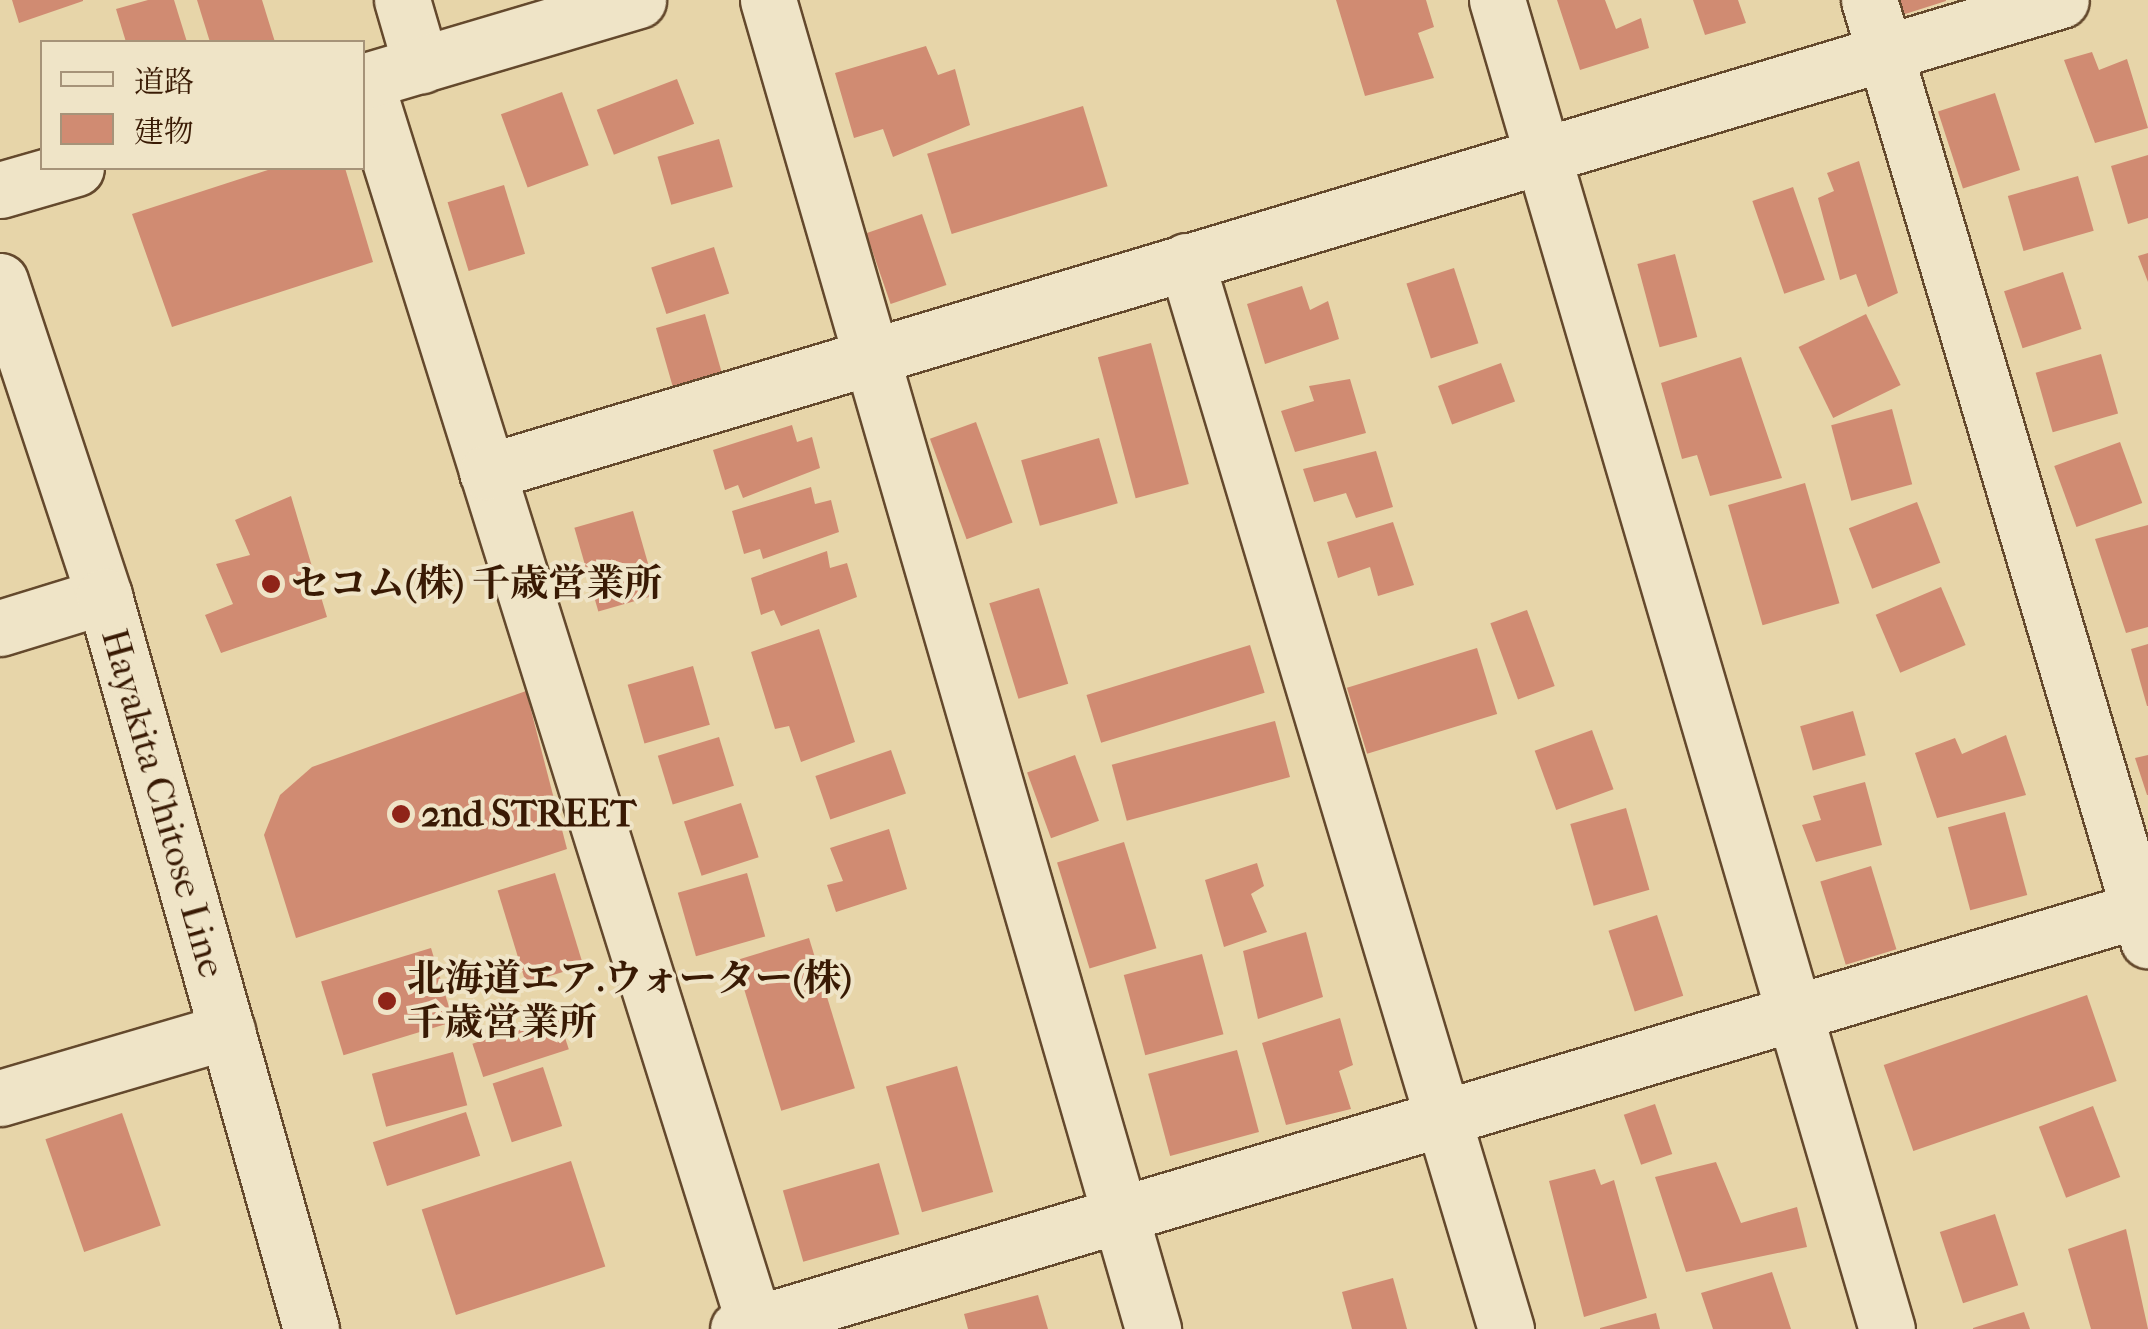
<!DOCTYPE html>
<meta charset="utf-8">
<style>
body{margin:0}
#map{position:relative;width:2148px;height:1329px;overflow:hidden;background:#e7d5a9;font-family:"IM FELL French Canon","Noto Serif JP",serif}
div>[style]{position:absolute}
.building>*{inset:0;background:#d08b72;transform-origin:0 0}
.roads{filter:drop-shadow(2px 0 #64492d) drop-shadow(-2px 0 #64492d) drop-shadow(0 2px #64492d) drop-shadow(0 -2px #64492d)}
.minor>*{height:55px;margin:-27.5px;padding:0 27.5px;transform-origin:27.5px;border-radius:27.5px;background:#efe4c7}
.tertiary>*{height:55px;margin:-27.5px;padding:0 27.5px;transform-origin:27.5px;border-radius:27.5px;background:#efe4c7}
.secondary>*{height:55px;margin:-27.5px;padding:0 27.5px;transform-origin:27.5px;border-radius:27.5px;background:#efe4c7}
.dots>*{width:28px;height:28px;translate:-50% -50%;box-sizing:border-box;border:5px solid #efe4c7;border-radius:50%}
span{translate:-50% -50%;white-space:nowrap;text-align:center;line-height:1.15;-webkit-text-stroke:8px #efe4c7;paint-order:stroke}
.poi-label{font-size:38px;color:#391a04;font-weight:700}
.left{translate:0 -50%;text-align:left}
.street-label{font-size:38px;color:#391a04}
.legend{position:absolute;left:40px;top:40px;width:325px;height:130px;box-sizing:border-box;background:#efe4c7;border:2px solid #a69379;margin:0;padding:12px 18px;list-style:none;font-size:30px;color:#391a04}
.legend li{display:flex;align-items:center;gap:20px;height:50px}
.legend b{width:50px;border:2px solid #a69379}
</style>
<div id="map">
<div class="building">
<i style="clip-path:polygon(12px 0,83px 0,83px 1px,19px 23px)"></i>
<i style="clip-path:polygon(148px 0,174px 0,187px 42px,126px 42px,116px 9px)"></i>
<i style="clip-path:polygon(197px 0,262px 0,275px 42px,210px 42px)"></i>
<i style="clip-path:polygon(1336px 0,1426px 0,1434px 27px,1418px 33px,1434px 78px,1365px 96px)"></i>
<i style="clip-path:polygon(1557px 0,1605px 0,1616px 29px,1641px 18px,1649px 48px,1580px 70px)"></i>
<i style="clip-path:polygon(1693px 0,1738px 0,1746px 23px,1705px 35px)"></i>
<i style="clip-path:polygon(1898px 0,1946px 0,1946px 1px,1902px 15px)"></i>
<i style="clip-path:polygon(926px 46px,938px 75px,955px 69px,970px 125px,893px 157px,883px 129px,854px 138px,835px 73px)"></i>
<i style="clip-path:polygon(2092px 52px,2099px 70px,2127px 59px,2148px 128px,2095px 143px,2064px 60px)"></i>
<i style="left:677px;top:79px;width:48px;height:86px;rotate:69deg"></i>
<i style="left:562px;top:92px;width:78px;height:65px;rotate:70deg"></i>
<i style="left:1995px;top:93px;width:81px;height:60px;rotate:72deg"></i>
<i style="left:1083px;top:106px;width:84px;height:163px;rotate:73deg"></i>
<i style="left:719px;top:139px;width:50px;height:64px;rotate:74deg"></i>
<i style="clip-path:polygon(2148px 155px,2148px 218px,2128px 224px,2111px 166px)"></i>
<i style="clip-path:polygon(1859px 161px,1898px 293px,1868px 307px,1856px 274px,1840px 280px,1818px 198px,1834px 191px,1827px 173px)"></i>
<i style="clip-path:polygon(274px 168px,345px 168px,373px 262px,172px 327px,132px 214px)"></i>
<i style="left:2078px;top:176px;width:57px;height:73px;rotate:74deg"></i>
<i style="left:504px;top:185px;width:72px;height:59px;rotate:73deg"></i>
<i style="left:1793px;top:187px;width:98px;height:43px;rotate:71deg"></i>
<i style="left:922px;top:214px;width:75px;height:59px;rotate:71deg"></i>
<i style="left:714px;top:247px;width:49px;height:66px;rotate:72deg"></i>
<i style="clip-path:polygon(2148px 253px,2148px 282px,2138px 256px)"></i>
<i style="left:1675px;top:254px;width:86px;height:39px;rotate:75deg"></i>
<i style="left:1454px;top:268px;width:79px;height:50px;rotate:72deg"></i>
<i style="left:2063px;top:272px;width:60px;height:62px;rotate:72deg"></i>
<i style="clip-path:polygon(1302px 286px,1310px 310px,1328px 301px,1339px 339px,1265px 364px,1247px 304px)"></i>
<i style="left:705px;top:314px;width:66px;height:51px;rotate:74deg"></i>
<i style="left:1866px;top:314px;width:79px;height:75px;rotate:64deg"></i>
<i style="left:1151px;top:343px;width:146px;height:55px;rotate:75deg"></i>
<i style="left:2101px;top:354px;width:62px;height:68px;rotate:74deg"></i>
<i style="clip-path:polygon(1741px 357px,1782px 478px,1710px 496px,1697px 455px,1682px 459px,1661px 383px)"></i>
<i style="left:1501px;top:363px;width:41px;height:67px;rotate:70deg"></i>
<i style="clip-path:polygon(1350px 379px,1366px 433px,1295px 452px,1281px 411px,1314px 401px,1309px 386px)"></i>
<i style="left:1892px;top:409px;width:78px;height:63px;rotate:75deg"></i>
<i style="left:976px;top:422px;width:107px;height:49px;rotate:70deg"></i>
<i style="clip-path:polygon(792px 425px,797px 442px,812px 437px,820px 468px,743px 498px,738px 485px,725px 490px,713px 450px)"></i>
<i style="left:1099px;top:438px;width:68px;height:81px;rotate:74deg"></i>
<i style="left:2120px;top:442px;width:65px;height:70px;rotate:70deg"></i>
<i style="clip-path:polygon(1376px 451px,1393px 507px,1356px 518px,1346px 493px,1314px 502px,1303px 469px)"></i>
<i style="left:1805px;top:483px;width:125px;height:80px;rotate:74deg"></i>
<i style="clip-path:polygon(811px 487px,815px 504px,831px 500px,839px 532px,763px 559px,760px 549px,744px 554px,732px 511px)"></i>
<i style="clip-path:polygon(291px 496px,327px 617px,221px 653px,205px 615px,233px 604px,216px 564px,250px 555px,235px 520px)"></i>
<i style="left:1917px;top:502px;width:65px;height:73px;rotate:69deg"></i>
<i style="left:633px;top:511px;width:87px;height:61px;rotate:74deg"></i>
<i style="clip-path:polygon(1393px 522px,1414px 585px,1378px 596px,1370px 567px,1338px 578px,1327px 542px)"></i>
<i style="clip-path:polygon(2148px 525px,2148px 627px,2126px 633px,2095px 539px)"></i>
<i style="clip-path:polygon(827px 551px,830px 568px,847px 563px,857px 597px,781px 626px,774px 610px,761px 615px,751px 578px)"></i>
<i style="left:1941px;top:587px;width:63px;height:71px;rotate:67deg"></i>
<i style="left:1039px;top:588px;width:100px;height:52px;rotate:73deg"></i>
<i style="left:1527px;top:610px;width:81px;height:39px;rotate:70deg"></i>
<i style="clip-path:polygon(819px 629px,855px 742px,801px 762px,789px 726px,775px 729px,751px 652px)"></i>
<i style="clip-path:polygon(2148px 644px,2148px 706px,2147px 706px,2131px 649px)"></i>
<i style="left:1250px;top:645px;width:50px;height:171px;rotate:73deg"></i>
<i style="left:1477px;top:648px;width:69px;height:136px;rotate:73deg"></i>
<i style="left:693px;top:666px;width:61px;height:68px;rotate:74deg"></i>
<i style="clip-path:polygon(526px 691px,567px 849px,296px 938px,264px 835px,280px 795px,312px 767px)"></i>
<i style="left:1853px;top:711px;width:46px;height:55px;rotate:74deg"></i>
<i style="left:1275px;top:721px;width:58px;height:169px;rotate:75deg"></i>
<i style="left:1592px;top:730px;width:63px;height:61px;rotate:70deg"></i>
<i style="clip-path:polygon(2006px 735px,2026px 795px,1937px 818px,1915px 753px,1955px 738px,1962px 754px)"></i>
<i style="left:719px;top:737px;width:51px;height:64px;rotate:73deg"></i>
<i style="left:891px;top:750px;width:46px;height:80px;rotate:71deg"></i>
<i style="left:1075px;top:755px;width:70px;height:51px;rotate:70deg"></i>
<i style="clip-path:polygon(2148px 755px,2148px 795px,2147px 795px,2135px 758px)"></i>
<i style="clip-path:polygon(1865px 782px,1882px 845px,1816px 862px,1802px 825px,1821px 820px,1813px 796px)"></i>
<i style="left:741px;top:803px;width:57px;height:60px;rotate:72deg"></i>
<i style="left:1626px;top:808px;width:85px;height:58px;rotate:74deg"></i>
<i style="left:2005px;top:812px;width:86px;height:59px;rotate:75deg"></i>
<i style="clip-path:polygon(889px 829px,907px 889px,836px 912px,827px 885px,843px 881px,830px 848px)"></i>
<i style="left:1124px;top:842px;width:111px;height:70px;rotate:73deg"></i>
<i style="clip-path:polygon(1257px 863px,1264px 886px,1251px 894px,1267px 932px,1224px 947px,1205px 880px)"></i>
<i style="left:1871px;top:866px;width:87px;height:53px;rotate:73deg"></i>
<i style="left:555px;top:873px;width:97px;height:60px;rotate:73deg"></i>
<i style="left:747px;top:873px;width:66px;height:72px;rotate:74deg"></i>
<i style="left:1657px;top:915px;width:85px;height:51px;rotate:72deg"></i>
<i style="clip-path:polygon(1306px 932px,1323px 997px,1258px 1019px,1243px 951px)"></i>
<i style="left:809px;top:938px;width:157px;height:77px;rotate:73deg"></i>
<i style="left:431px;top:948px;width:77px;height:115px;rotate:73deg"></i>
<i style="left:1202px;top:954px;width:83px;height:81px;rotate:75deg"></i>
<i style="left:2087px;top:995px;width:91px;height:215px;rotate:71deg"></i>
<i style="left:558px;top:1016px;width:35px;height:90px;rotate:72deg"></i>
<i style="clip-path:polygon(1340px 1018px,1353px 1065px,1339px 1071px,1351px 1109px,1286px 1125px,1262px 1043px)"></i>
<i style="left:1237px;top:1050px;width:85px;height:92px;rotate:75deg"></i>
<i style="left:453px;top:1052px;width:55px;height:84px;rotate:75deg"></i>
<i style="left:957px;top:1066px;width:131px;height:74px;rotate:74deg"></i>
<i style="left:543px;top:1067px;width:62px;height:53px;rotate:72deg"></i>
<i style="left:1655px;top:1104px;width:53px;height:33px;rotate:71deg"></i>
<i style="left:2093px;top:1106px;width:76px;height:58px;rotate:69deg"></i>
<i style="left:466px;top:1112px;width:46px;height:98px;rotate:72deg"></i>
<i style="left:122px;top:1113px;width:119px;height:81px;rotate:71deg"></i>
<i style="left:571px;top:1161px;width:111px;height:157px;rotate:72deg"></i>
<i style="clip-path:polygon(1716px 1162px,1741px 1223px,1797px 1207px,1807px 1247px,1686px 1272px,1655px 1177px)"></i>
<i style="left:879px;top:1163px;width:74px;height:100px;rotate:74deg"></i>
<i style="clip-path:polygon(1595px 1169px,1601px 1185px,1614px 1180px,1647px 1298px,1584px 1317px,1549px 1181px)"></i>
<i style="left:1995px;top:1214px;width:75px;height:58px;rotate:72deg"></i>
<i style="clip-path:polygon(2126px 1229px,2148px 1329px,2091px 1329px,2068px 1249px)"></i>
<i style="clip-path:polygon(1772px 1272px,1791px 1329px,1713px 1329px,1701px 1293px)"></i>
<i style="clip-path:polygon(1393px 1278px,1407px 1329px,1352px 1329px,1342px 1292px)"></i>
<i style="clip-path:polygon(1038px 1295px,1048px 1329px,968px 1329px,964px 1314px)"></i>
<i style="clip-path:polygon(2024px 1312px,2030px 1329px,1973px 1329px,1973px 1328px)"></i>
<i style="clip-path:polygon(1656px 1313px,1660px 1329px,1600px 1329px,1600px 1328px)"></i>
</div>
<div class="roads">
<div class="minor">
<i style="left:402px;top:0;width:68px;rotate:73.7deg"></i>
<i style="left:768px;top:0;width:1384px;rotate:73.84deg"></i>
<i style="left:1497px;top:0;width:1385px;rotate:73.65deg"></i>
<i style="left:1869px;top:0;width:981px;rotate:73.47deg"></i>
<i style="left:365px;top:81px;width:1308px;rotate:72.6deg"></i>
<i style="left:1186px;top:261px;width:1115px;rotate:73.32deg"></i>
<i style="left:487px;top:472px;width:1643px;rotate:-16.69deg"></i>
<i style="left:0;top:628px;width:109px;rotate:-17.1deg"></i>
<i style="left:0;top:1098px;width:237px;rotate:-16.4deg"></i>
<i style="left:738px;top:1329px;width:1472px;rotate:-16.66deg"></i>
</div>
<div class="tertiary">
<i style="left:362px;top:82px;width:288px;rotate:-16.5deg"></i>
<i style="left:0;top:190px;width:79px;rotate:-16.1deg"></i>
</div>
<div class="secondary">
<i style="left:0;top:281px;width:332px;rotate:71.7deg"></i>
<i style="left:104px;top:596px;width:762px;rotate:74.23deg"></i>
</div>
</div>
<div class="dots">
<i style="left:271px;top:584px;background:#8f2418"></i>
<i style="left:401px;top:814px;background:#8f2418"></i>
<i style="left:387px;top:1001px;background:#8f2418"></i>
</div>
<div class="poi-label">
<span class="left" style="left:291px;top:584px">セコム(株) 千歳営業所</span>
<span class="left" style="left:421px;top:814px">2nd STREET</span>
<span class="left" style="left:407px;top:1001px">北海道エア.ウォーター(株)<br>千歳営業所</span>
</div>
<div class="street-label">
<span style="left:163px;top:803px;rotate:74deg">Hayakita Chitose Line</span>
</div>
<ul class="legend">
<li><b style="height:12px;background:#efe4c7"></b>道路</li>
<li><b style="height:28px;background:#d08b72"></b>建物</li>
</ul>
</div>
